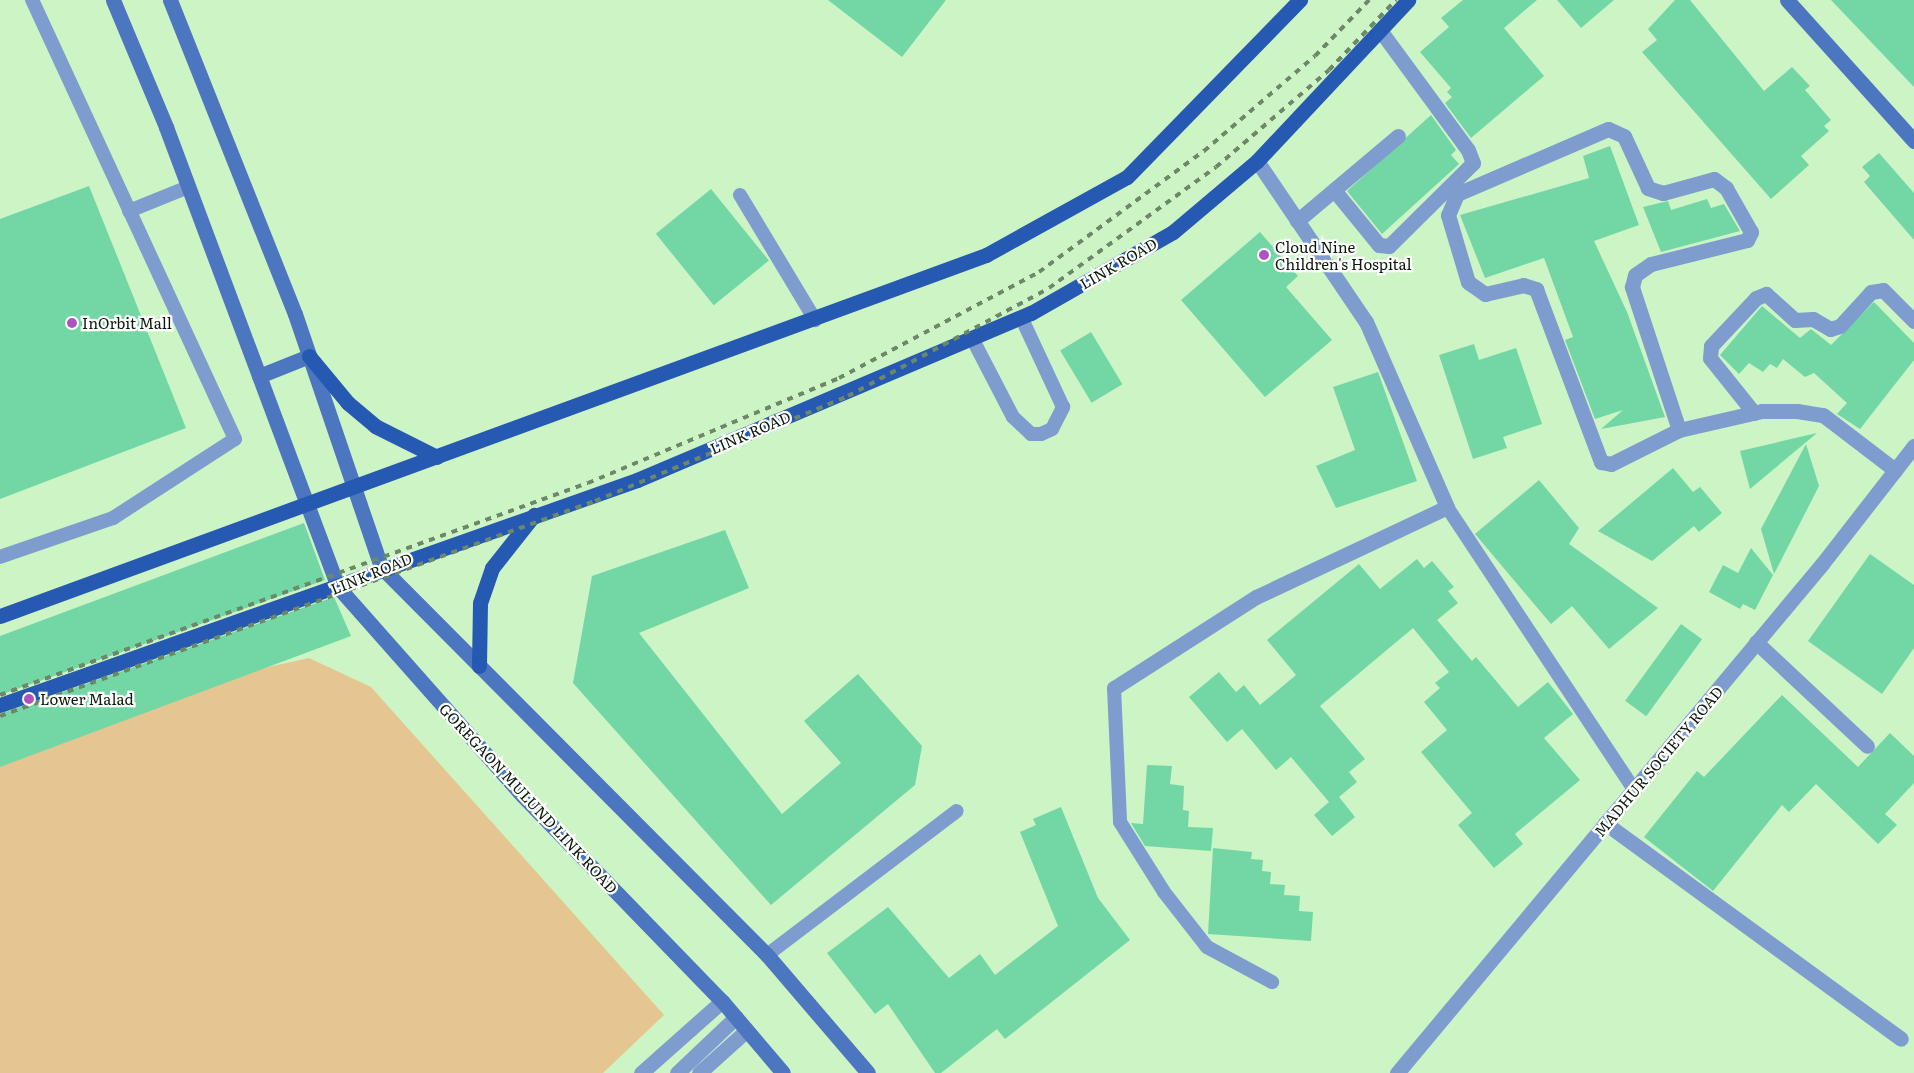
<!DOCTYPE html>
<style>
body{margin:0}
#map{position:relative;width:1914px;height:1073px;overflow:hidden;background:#ccf4c5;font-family:Literata,serif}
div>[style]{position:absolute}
.green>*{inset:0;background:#e5c691}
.building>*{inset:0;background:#73d7a5;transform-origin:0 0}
.lane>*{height:14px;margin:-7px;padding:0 7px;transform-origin:7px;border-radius:7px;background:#7f9cce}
.street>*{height:15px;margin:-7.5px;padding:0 7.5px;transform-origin:7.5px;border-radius:7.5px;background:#7f9cce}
.secondary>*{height:15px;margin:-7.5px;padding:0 7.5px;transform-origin:7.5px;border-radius:7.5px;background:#4c76bf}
.primary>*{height:15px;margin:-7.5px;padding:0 7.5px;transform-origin:7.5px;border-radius:7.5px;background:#2659b2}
.rail>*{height:4px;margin-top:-2px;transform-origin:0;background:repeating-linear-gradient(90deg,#6d8869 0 6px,transparent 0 12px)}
.dots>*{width:14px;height:14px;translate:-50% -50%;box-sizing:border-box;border:2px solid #fff;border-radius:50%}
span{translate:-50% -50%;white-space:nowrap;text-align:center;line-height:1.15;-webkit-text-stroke:4.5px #fff;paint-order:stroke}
.poi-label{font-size:15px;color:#0b1909}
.left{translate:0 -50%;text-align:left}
.street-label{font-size:15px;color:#0b1909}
</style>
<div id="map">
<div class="green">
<i style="clip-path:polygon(309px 658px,371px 687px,664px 1015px,603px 1073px,0 1073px,0 764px,251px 671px)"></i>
</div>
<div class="building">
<i style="clip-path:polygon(828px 0,946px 0,902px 57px)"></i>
<i style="clip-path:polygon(1463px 0,1537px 0,1504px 28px,1544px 76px,1471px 138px,1445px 103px,1452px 97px,1447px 92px,1451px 88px,1420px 52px,1449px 27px,1441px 18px)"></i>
<i style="clip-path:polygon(1557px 0,1614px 0,1581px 28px)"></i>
<i style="clip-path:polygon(1675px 0,1690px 0,1764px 91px,1792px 67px,1810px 86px,1805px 90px,1831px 120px,1824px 126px,1829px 131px,1801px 156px,1809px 165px,1771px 199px,1642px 52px,1657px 40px,1648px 29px)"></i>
<i style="clip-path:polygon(1831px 0,1914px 0,1914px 87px)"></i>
<i style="clip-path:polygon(1431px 115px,1456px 150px,1451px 155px,1459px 164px,1382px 234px,1347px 191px)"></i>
<i style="clip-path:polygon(1610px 146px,1639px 225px,1594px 241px,1627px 312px,1665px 417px,1601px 429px,1623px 410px,1595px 419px,1565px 340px,1573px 337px,1544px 258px,1485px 278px,1460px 215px,1589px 178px,1583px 156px)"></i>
<i style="clip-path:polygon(1879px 153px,1914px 193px,1914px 240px,1864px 182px,1870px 176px,1862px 167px)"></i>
<i style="clip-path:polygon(89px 186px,186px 428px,0 499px,0 219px)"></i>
<i style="left:711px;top:189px;width:92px;height:71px;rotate:51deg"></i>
<i style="clip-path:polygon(1707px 199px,1711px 208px,1724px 204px,1740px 231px,1661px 252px,1643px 207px,1668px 201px,1671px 210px)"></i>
<i style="clip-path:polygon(1260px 232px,1298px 276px,1286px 287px,1332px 340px,1265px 397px,1181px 300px)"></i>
<i style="clip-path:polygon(1874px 302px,1914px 343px,1914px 360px,1860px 429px,1837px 414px,1847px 403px,1814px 373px,1805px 377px,1783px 359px,1777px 368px,1770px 364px,1763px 372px,1749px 363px,1739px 374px,1720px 355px,1762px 306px,1800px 338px,1811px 329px,1831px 345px)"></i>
<i style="left:1091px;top:332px;width:61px;height:36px;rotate:59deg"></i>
<i style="clip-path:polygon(1474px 344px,1479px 360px,1516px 348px,1542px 424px,1503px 437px,1507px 448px,1473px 459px,1439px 355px)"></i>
<i style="clip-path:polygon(1378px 372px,1417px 481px,1336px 508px,1316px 466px,1355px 450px,1333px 387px)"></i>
<i style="clip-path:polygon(1817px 433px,1750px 489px,1740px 451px)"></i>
<i style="clip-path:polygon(1806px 444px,1819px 486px,1774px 574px,1761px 529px)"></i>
<i style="clip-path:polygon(1673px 468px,1693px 492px,1700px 487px,1722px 513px,1699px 532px,1694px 526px,1652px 561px,1598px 531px)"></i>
<i style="clip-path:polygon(1539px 480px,1579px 528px,1569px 544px,1658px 608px,1609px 649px,1572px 606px,1551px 624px,1475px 534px)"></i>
<i style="clip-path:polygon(304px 523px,325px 580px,0 695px,0 636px)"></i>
<i style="clip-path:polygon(725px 530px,749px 588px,639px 633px,782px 814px,841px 763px,804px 721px,858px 674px,922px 746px,915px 785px,771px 905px,573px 683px,592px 576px)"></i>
<i style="clip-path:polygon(1751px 548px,1773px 575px,1755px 610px,1743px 604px,1740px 609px,1709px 592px,1723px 565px,1738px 573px)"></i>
<i style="clip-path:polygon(1870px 554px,1914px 585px,1914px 648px,1882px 694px,1808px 641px)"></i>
<i style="clip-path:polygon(1417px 559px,1424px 568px,1432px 561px,1454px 587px,1448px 591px,1458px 603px,1437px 620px,1472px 661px,1476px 657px,1518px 707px,1548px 682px,1573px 714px,1544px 738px,1580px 780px,1515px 834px,1523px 844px,1494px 868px,1458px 825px,1472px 813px,1421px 752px,1447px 730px,1424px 702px,1440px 688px,1435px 683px,1449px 672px,1413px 628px,1320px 706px,1365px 759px,1349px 772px,1357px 782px,1339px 797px,1355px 817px,1332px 836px,1314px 815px,1329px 802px,1291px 757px,1276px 770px,1242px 729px,1227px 742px,1189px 697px,1219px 672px,1236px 692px,1244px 685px,1260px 705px,1296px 675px,1267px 640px,1359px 564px,1380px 589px)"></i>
<i style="clip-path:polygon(334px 597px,351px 636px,0 767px,0 714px)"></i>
<i style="left:1681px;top:624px;width:26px;height:95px;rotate:36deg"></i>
<i style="clip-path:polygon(1782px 695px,1858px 767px,1890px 733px,1914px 756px,1914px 783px,1885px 814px,1897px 825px,1878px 844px,1816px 784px,1789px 812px,1782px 805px,1713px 891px,1644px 837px,1697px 771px,1704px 777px)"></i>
<i style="clip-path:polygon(1147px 765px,1172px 766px,1170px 784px,1184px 786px,1183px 810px,1189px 811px,1188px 827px,1213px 828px,1211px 851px,1145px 846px,1131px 823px,1143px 824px)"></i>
<i style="clip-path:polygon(1061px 807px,1098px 898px,1130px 940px,1005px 1039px,997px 1029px,941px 1073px,935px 1073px,888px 1004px,875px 1014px,827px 953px,888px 907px,949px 978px,980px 954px,995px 975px,1058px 926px,1020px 832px,1036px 825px,1033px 819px)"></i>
<i style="clip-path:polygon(1213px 848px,1252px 852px,1251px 859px,1263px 860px,1262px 871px,1271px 872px,1270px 884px,1285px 885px,1284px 895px,1300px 896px,1299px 911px,1313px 912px,1311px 941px,1208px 934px)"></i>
</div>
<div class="lane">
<i style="left:740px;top:195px;width:146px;rotate:59deg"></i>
<i style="left:129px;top:211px;width:64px;rotate:-22.1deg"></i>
<i style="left:972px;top:338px;width:89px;rotate:62.6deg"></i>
<i style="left:1013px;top:417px;width:25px;rotate:43deg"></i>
<i style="left:1031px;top:434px;width:10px"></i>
<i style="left:1041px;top:434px;width:12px;rotate:-24deg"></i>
<i style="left:1052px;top:429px;width:25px;rotate:-63deg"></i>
<i style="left:1063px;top:407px;width:99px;rotate:-115deg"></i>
<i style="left:1447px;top:507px;width:339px;rotate:56.5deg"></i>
<i style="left:0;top:557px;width:120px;rotate:-19deg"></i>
<i style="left:113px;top:518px;width:145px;rotate:-32.9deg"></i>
<i style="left:235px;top:439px;width:484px;rotate:-114.8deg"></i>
<i style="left:1114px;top:688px;width:134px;rotate:87.4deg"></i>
<i style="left:1120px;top:822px;width:83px;rotate:57.8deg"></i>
<i style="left:1164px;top:892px;width:70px;rotate:52deg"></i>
<i style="left:1207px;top:947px;width:74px;rotate:28.3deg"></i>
<i style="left:767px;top:955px;width:238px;rotate:-37.2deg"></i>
</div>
<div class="street">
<i style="left:1334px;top:190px;width:71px;rotate:50.7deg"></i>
<i style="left:1379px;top:245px;width:10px;rotate:6deg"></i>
<i style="left:1389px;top:246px;width:118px;rotate:-44.7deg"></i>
<i style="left:1473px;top:163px;width:14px;rotate:-111deg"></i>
<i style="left:1468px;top:150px;width:149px;rotate:-126.3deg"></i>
<i style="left:1297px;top:221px;width:132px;rotate:-40.1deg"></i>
<i style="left:1754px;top:413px;width:70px;rotate:-128.7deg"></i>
<i style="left:1710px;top:358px;width:12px;rotate:-85deg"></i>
<i style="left:1711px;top:346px;width:66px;rotate:-46.8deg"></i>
<i style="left:1756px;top:298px;width:11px;rotate:-22deg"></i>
<i style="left:1766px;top:294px;width:39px;rotate:42deg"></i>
<i style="left:1795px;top:320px;width:18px;rotate:-3deg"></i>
<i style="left:1813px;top:319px;width:20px;rotate:30deg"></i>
<i style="left:1830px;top:329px;width:10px;rotate:-17deg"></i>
<i style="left:1840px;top:326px;width:46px;rotate:-47.6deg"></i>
<i style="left:1871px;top:292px;width:12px;rotate:-9deg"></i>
<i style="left:1883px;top:290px;width:44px;rotate:45deg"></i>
<i style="left:1679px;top:430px;width:151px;rotate:-108.2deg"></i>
<i style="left:1632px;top:287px;width:12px;rotate:-76deg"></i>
<i style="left:1635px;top:275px;width:19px;rotate:-35deg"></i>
<i style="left:1651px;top:264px;width:99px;rotate:-14deg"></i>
<i style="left:1747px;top:240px;width:9px;rotate:-63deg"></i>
<i style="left:1751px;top:232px;width:51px;rotate:-119.6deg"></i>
<i style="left:1726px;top:188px;width:15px;rotate:-143deg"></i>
<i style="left:1714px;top:179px;width:53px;rotate:164.6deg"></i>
<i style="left:1663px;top:193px;width:16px;rotate:-162deg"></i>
<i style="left:1648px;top:188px;width:57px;rotate:-114.8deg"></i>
<i style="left:1624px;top:136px;width:17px;rotate:-156deg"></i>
<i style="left:1608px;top:129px;width:164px;rotate:156.7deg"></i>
<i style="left:1457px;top:194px;width:23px;rotate:113deg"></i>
<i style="left:1448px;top:215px;width:70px;rotate:73.4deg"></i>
<i style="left:1468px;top:282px;width:21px;rotate:35deg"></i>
<i style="left:1485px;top:294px;width:39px;rotate:-13deg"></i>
<i style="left:1523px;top:285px;width:14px;rotate:17deg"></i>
<i style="left:1536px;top:289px;width:185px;rotate:69.4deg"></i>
<i style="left:1601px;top:462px;width:10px;rotate:11deg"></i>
<i style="left:1611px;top:464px;width:76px;rotate:-26.6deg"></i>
<i style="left:1679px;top:430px;width:85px;rotate:-12.9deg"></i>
<i style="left:1762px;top:411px;width:35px"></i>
<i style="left:1797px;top:411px;width:26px;rotate:9deg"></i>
<i style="left:1823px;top:415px;width:91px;rotate:37.4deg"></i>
<i style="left:1756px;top:642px;width:152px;rotate:43.1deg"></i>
<i style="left:1114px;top:688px;width:169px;rotate:-32.7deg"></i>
<i style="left:1256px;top:597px;width:211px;rotate:-25.2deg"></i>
<i style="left:1447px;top:507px;width:202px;rotate:-113.6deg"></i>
<i style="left:1366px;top:322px;width:194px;rotate:-124.1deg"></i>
<i style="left:1605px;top:823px;width:366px;rotate:36.1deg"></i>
<i style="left:641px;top:1073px;width:108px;rotate:-41.6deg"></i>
<i style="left:677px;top:1073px;width:81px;rotate:-43.5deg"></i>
<i style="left:699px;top:1073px;width:64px;rotate:-41.9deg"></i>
<i style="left:1397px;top:1073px;width:663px;rotate:-50.14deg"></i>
<i style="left:1822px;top:564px;width:150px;rotate:-52.1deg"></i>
</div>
<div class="secondary">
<i style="left:113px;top:0;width:138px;rotate:67.3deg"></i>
<i style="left:166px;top:127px;width:491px;rotate:69.5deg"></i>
<i style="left:338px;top:587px;width:279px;rotate:48.5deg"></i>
<i style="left:523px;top:796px;width:286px;rotate:45.9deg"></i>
<i style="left:722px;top:1001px;width:94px;rotate:49.7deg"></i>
<i style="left:170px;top:0;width:338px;rotate:68.3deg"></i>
<i style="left:295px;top:314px;width:267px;rotate:71.2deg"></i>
<i style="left:381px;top:567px;width:547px;rotate:45.15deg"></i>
<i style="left:767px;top:955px;width:155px;rotate:49.4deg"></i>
<i style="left:1787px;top:0;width:190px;rotate:48deg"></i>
<i style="left:259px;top:376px;width:54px;rotate:-21.8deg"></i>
</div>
<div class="primary">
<i style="left:309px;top:356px;width:61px;rotate:50.3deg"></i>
<i style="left:348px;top:403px;width:35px;rotate:40deg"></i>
<i style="left:375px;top:426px;width:69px;rotate:26.6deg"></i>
<i style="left:0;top:616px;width:1050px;rotate:-20.11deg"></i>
<i style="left:986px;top:255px;width:161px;rotate:-29deg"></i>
<i style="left:1127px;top:177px;width:248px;rotate:-45.7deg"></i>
<i style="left:479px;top:666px;width:63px;rotate:-89.1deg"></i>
<i style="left:480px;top:603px;width:37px;rotate:-71deg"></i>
<i style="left:492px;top:568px;width:68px;rotate:-51.6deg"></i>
<i style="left:0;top:705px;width:676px;rotate:-19.45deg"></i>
<i style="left:637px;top:480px;width:428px;rotate:-23deg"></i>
<i style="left:1031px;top:313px;width:163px;rotate:-29.7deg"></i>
<i style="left:1173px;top:232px;width:110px;rotate:-40.2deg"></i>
<i style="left:1257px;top:161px;width:221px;rotate:-46.8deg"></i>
</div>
<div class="rail">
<i style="left:0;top:695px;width:625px;rotate:-19.83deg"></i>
<i style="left:588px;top:483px;width:272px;rotate:-22.7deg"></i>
<i style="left:839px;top:378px;width:226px;rotate:-27.9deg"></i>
<i style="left:1039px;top:272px;width:205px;rotate:-36.3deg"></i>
<i style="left:1204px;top:151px;width:146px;rotate:-40.6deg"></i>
<i style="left:1315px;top:56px;width:78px;rotate:-46deg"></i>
<i style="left:0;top:716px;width:633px;rotate:-19.87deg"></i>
<i style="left:595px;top:501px;width:274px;rotate:-22.5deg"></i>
<i style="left:848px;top:396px;width:228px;rotate:-28.2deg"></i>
<i style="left:1049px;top:288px;width:206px;rotate:-35.9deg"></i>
<i style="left:1216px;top:167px;width:149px;rotate:-40.6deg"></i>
<i style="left:1329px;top:70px;width:97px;rotate:-46.3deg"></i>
</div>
<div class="dots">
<i style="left:1264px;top:255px;background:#ad54c0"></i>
<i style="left:72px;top:323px;background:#ad54c0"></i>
<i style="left:29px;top:699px;background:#ad54c0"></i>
</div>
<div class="poi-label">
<span class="left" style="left:1275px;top:255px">Cloud Nine<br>Children's Hospital</span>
<span class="left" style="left:82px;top:323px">InOrbit Mall</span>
<span class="left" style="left:40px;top:699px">Lower Malad</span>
</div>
<div class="street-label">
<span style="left:1118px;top:263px;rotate:-30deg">LINK ROAD</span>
<span style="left:750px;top:432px;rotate:-23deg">LINK ROAD</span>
<span style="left:371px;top:573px;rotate:-22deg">LINK ROAD</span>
<span style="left:1658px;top:761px;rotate:-50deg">MADHUR SOCIETY ROAD</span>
<span style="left:529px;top:798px;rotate:47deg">GOREGAON MULUND LINK ROAD</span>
</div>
</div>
